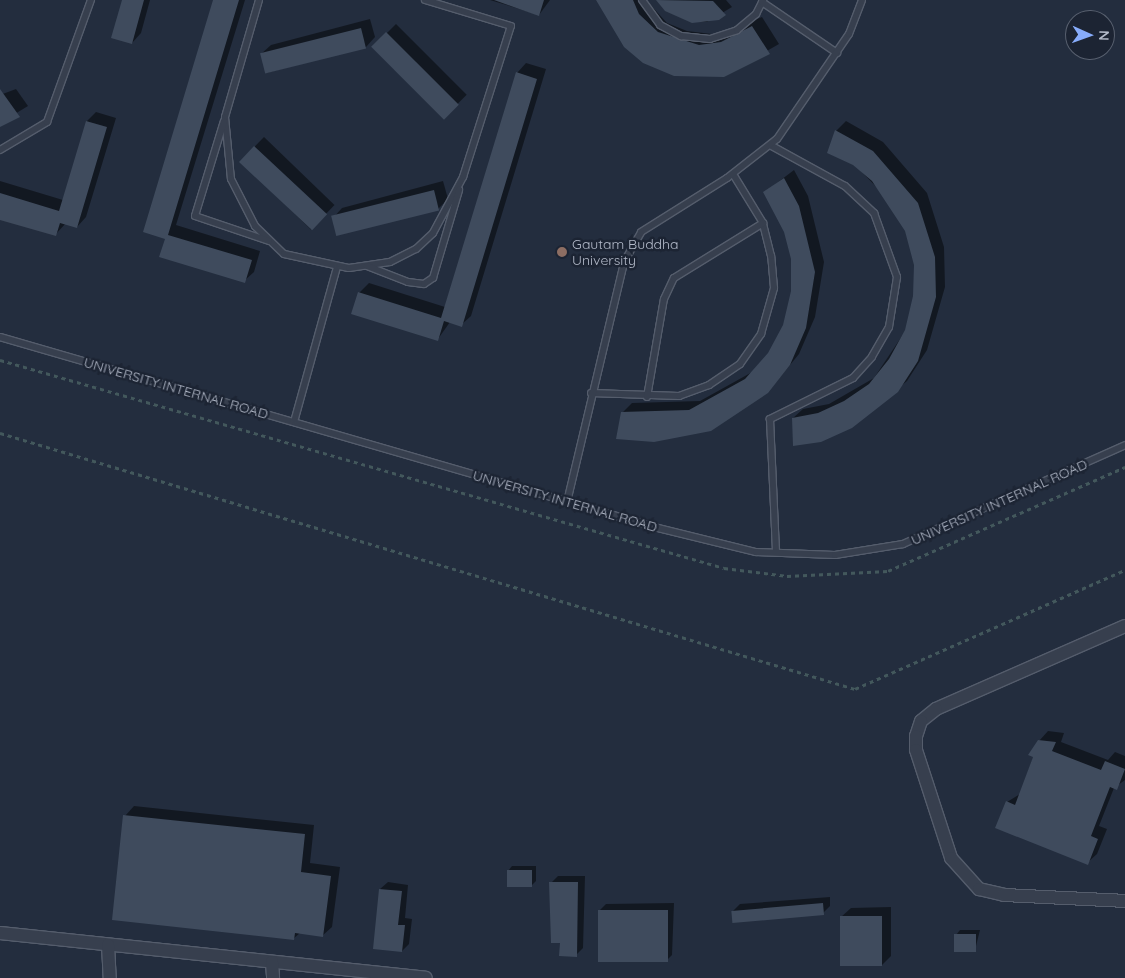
<!DOCTYPE html>
<style>
body{margin:0}
#map{position:relative;width:1125px;height:978px;overflow:hidden;background:#232d3e;font-family:Quicksand,sans-serif}
div>[style]{position:absolute}
.shadow>*{inset:0;background:#0007;transform-origin:0 0}
.building>*{inset:0;background:#3f4b5d;transform-origin:0 0}
.path>*{height:2.5px;margin-top:-1.25px;transform-origin:0;background:repeating-linear-gradient(90deg,#43585c 0 4px,transparent 0 8px)}
.roads{filter:drop-shadow(1px 0 #555d6c) drop-shadow(-1px 0 #555d6c) drop-shadow(0 1px #555d6c) drop-shadow(0 -1px #555d6c)}
.service>*{height:6px;margin:-3px;padding:0 3px;transform-origin:3px;border-radius:3px;background:#373f4e}
.minor>*{height:12px;margin:-6px;padding:0 6px;transform-origin:6px;border-radius:6px;background:#373f4e}
.dots>*{width:14px;height:14px;translate:-50% -50%;box-sizing:border-box;border:2px solid #1c2433;border-radius:50%}
span{translate:-50% -50%;white-space:nowrap;text-align:center;line-height:1.15;-webkit-text-stroke:5px #1c2433;paint-order:stroke}
.poi-label{font-size:14px;color:#b3bac9}
.left{translate:0 -50%;text-align:left}
.street-label{font-size:14px;color:#b3bac9}
.north{position:absolute;left:1065px;top:10px;width:50px;height:50px;box-sizing:border-box;background:#1c2433;border:1px solid #58606f;border-radius:50%;rotate:92deg;font-size:14px;font-weight:700;line-height:20px;text-align:center;color:#b3bac9}
.north::after{content:'';display:block;margin:auto;width:18px;height:22px;background:#87acfb;clip-path:polygon(50% 0,100% 100%,50% 72%,0 100%)}
</style>
<div id="map">
<div class="shadow">
<i style="clip-path:polygon(123px 0,150px 0,141px 33px,132px 43px)"></i>
<i style="clip-path:polygon(214px 0,245px 0,176px 225px,260px 251px,254px 272px,244px 281px,166px 238px)"></i>
<i style="clip-path:polygon(490px 0,550px 0,539px 15px)"></i>
<i style="clip-path:polygon(598px 0,646px 0,667px 23px,687px 31px,720px 35px,762px 17px,779px 44px,723px 76px)"></i>
<i style="clip-path:polygon(660px 0,726px 0,732px 7px,707px 22px,692px 22px,666px 10px)"></i>
<i style="clip-path:polygon(370px 19px,375px 37px,366px 47px,266px 73px,261px 54px,271px 45px)"></i>
<i style="left:396px;top:24px;width:100px;height:33px;rotate:45deg"></i>
<i style="clip-path:polygon(526px 63px,546px 69px,471px 316px,461px 325px,450px 322px,438px 339px,359px 293px,369px 283px,445px 307px,517px 73px)"></i>
<i style="clip-path:polygon(16px 89px,28px 106px,0 123px,0 95px)"></i>
<i style="clip-path:polygon(96px 112px,116px 118px,86px 217px,77px 227px,66px 223px,55px 235px,0 218px,0 181px,63px 200px,87px 121px)"></i>
<i style="clip-path:polygon(846px 121px,883px 142px,927px 193px,944px 247px,945px 287px,927px 350px,907px 381px,851px 427px,793px 418px,803px 409px,829px 404px,874px 378px,906px 330px,914px 297px,915px 265px,907px 231px,891px 202px,854px 164px,828px 152px,836px 131px)"></i>
<i style="left:264px;top:137px;width:98px;height:34px;rotate:44deg"></i>
<i style="clip-path:polygon(794px 170px,808px 196px,824px 262px,815px 317px,799px 354px,772px 387px,710px 430px,622px 413px,632px 403px,700px 401px,754px 371px,769px 354px,784px 326px,792px 292px,792px 259px,785px 231px,765px 192px)"></i>
<i style="clip-path:polygon(443px 181px,448px 199px,438px 209px,333px 218px,342px 208px)"></i>
<i style="clip-path:polygon(1048px 731px,1064px 733px,1061px 742px,1108px 760px,1115px 752px,1125px 756px,1125px 780px,1114px 788px,1099px 826px,1107px 829px,1097px 854px,1087px 863px,1007px 802px,1020px 794px,1039px 741px)"></i>
<i style="clip-path:polygon(134px 806px,314px 825px,310px 863px,340px 867px,332px 927px,322px 936px,300px 933px,293px 939px,125px 816px)"></i>
<i style="clip-path:polygon(512px 866px,536px 866px,536px 881px,532px 885px,508px 871px)"></i>
<i style="clip-path:polygon(558px 876px,585px 876px,583px 948px,576px 955px,561px 942px,551px 883px)"></i>
<i style="clip-path:polygon(388px 882px,408px 885px,405px 918px,412px 919px,409px 944px,402px 951px,380px 889px)"></i>
<i style="clip-path:polygon(830px 897px,830px 906px,823px 913px,733px 911px,740px 904px)"></i>
<i style="clip-path:polygon(674px 903px,672px 955px,665px 962px,599px 911px,606px 904px)"></i>
<i style="clip-path:polygon(891px 907px,891px 956px,882px 965px,841px 917px,851px 908px)"></i>
<i style="clip-path:polygon(960px 930px,980px 930px,975px 950px,956px 935px)"></i>
</div>
<div class="building">
<i style="clip-path:polygon(122px 0,144px 0,132px 44px,111px 38px)"></i>
<i style="clip-path:polygon(213px 0,239px 0,168px 235px,252px 260px,245px 283px,159px 257px,165px 239px,143px 232px)"></i>
<i style="clip-path:polygon(494px 0,544px 0,539px 16px)"></i>
<i style="clip-path:polygon(596px 0,633px 0,639px 14px,658px 32px,699px 45px,721px 42px,752px 26px,770px 54px,724px 77px,674px 76px,643px 63px,624px 47px)"></i>
<i style="clip-path:polygon(656px 0,713px 1px,726px 15px,719px 20px,692px 23px,665px 11px)"></i>
<i style="left:361px;top:28px;width:21px;height:104px;rotate:76deg"></i>
<i style="left:386px;top:32px;width:103px;height:21px;rotate:45deg"></i>
<i style="clip-path:polygon(516px 72px,537px 79px,462px 327px,444px 321px,438px 341px,351px 314px,358px 292px,441px 318px)"></i>
<i style="clip-path:polygon(0 89px,20px 117px,0 127px)"></i>
<i style="clip-path:polygon(86px 121px,107px 127px,77px 228px,60px 223px,56px 236px,0 220px,0 193px,59px 211px)"></i>
<i style="clip-path:polygon(835px 130px,873px 151px,918px 203px,935px 257px,936px 297px,918px 361px,898px 392px,852px 428px,821px 442px,793px 446px,792px 418px,818px 413px,844px 401px,869px 384px,889px 359px,905px 330px,913px 296px,914px 265px,905px 231px,872px 181px,853px 165px,827px 153px)"></i>
<i style="left:254px;top:146px;width:100px;height:22px;rotate:43deg"></i>
<i style="clip-path:polygon(784px 178px,799px 206px,815px 272px,806px 328px,790px 365px,768px 393px,711px 431px,654px 442px,616px 439px,621px 412px,689px 410px,745px 379px,768px 353px,783px 325px,791px 291px,791px 259px,784px 232px,763px 192px)"></i>
<i style="left:434px;top:190px;width:21px;height:106px;rotate:76deg"></i>
<i style="clip-path:polygon(1038px 740px,1056px 742px,1052px 751px,1101px 770px,1105px 761px,1125px 769px,1117px 790px,1110px 787px,1091px 836px,1098px 839px,1088px 865px,995px 828px,1006px 801px,1015px 805px,1033px 757px,1028px 755px)"></i>
<i style="clip-path:polygon(123px 815px,305px 834px,301px 872px,331px 876px,323px 937px,295px 933px,294px 940px,112px 920px)"></i>
<i style="left:507px;top:870px;width:25px;height:17px"></i>
<i style="clip-path:polygon(549px 882px,578px 882px,577px 957px,559px 956px,560px 943px,551px 943px)"></i>
<i style="clip-path:polygon(379px 889px,402px 891px,398px 925px,405px 925px,402px 952px,373px 949px)"></i>
<i style="left:823px;top:903px;width:12px;height:92px;rotate:85deg"></i>
<i style="left:598px;top:910px;width:70px;height:52px"></i>
<i style="left:882px;top:916px;width:50px;height:42px;rotate:90deg"></i>
<i style="left:954px;top:934px;width:22px;height:18px"></i>
</div>
<div class="path">
<i style="left:0;top:360px;width:753px;rotate:16.03deg"></i>
<i style="left:724px;top:568px;width:64px;rotate:7.2deg"></i>
<i style="left:787px;top:576px;width:101px;rotate:-2.8deg"></i>
<i style="left:888px;top:571px;width:259px;rotate:-23.7deg"></i>
<i style="left:0;top:433px;width:893px;rotate:16.67deg"></i>
<i style="left:855px;top:689px;width:295px;rotate:-23.8deg"></i>
</div>
<div class="roads">
<div class="service">
<i style="left:259px;top:0;width:122px;rotate:106.2deg"></i>
<i style="left:225px;top:117px;width:62px;rotate:84.5deg"></i>
<i style="left:231px;top:179px;width:53px;rotate:62.9deg"></i>
<i style="left:255px;top:226px;width:40px;rotate:44deg"></i>
<i style="left:284px;top:254px;width:66px;rotate:12.2deg"></i>
<i style="left:349px;top:268px;width:41px;rotate:-8.3deg"></i>
<i style="left:390px;top:262px;width:29px;rotate:-27deg"></i>
<i style="left:416px;top:249px;width:23px;rotate:-43deg"></i>
<i style="left:433px;top:233px;width:64px;rotate:-61.8deg"></i>
<i style="left:463px;top:177px;width:158px;rotate:-72.4deg"></i>
<i style="left:511px;top:26px;width:90px;rotate:-163.2deg"></i>
<i style="left:642px;top:0;width:31px;rotate:54deg"></i>
<i style="left:660px;top:25px;width:24px;rotate:28deg"></i>
<i style="left:681px;top:36px;width:29px;rotate:6deg"></i>
<i style="left:710px;top:39px;width:28px;rotate:-18deg"></i>
<i style="left:737px;top:30px;width:25px;rotate:-40deg"></i>
<i style="left:756px;top:14px;width:16px;rotate:-63deg"></i>
<i style="left:762px;top:2px;width:91px;rotate:34.2deg"></i>
<i style="left:224px;top:121px;width:99px;rotate:107deg"></i>
<i style="left:195px;top:216px;width:78px;rotate:18.7deg"></i>
<i style="left:770px;top:145px;width:85px;rotate:28.7deg"></i>
<i style="left:845px;top:186px;width:40px;rotate:43deg"></i>
<i style="left:874px;top:213px;width:68px;rotate:70.2deg"></i>
<i style="left:897px;top:277px;width:51px;rotate:99.1deg"></i>
<i style="left:889px;top:327px;width:34px;rotate:120deg"></i>
<i style="left:872px;top:357px;width:28px;rotate:132deg"></i>
<i style="left:853px;top:378px;width:93px;rotate:153.7deg"></i>
<i style="left:770px;top:419px;width:133px;rotate:87.4deg"></i>
<i style="left:0;top:150px;width:55px;rotate:-30.8deg"></i>
<i style="left:47px;top:122px;width:130px;rotate:-70.2deg"></i>
<i style="left:367px;top:266px;width:44px;rotate:21.3deg"></i>
<i style="left:408px;top:282px;width:16px;rotate:7deg"></i>
<i style="left:424px;top:284px;width:11px;rotate:-34deg"></i>
<i style="left:433px;top:278px;width:92px;rotate:-73.5deg"></i>
<i style="left:0;top:337px;width:685px;rotate:16.19deg"></i>
<i style="left:658px;top:528px;width:101px;rotate:13.8deg"></i>
<i style="left:756px;top:552px;width:79px;rotate:2.2deg"></i>
<i style="left:835px;top:555px;width:69px;rotate:-9.2deg"></i>
<i style="left:903px;top:544px;width:243px;rotate:-24deg"></i>
<i style="left:591px;top:393px;width:88px;rotate:2deg"></i>
<i style="left:679px;top:396px;width:32px;rotate:-20deg"></i>
<i style="left:709px;top:385px;width:37px;rotate:-34deg"></i>
<i style="left:740px;top:364px;width:37px;rotate:-55deg"></i>
<i style="left:761px;top:334px;width:48px;rotate:-74.2deg"></i>
<i style="left:774px;top:288px;width:32px;rotate:-95deg"></i>
<i style="left:771px;top:256px;width:34px;rotate:-104deg"></i>
<i style="left:763px;top:223px;width:57px;rotate:-121.5deg"></i>
<i style="left:647px;top:397px;width:99px;rotate:-80.2deg"></i>
<i style="left:664px;top:299px;width:23px;rotate:-65deg"></i>
<i style="left:674px;top:278px;width:105px;rotate:-31.7deg"></i>
<i style="left:294px;top:422px;width:161px;rotate:-74.5deg"></i>
<i style="left:567px;top:502px;width:247px;rotate:-76.6deg"></i>
<i style="left:624px;top:262px;width:34px;rotate:-60deg"></i>
<i style="left:641px;top:232px;width:102px;rotate:-32.1deg"></i>
<i style="left:727px;top:178px;width:63px;rotate:-38deg"></i>
<i style="left:777px;top:139px;width:127px;rotate:-55.6deg"></i>
<i style="left:849px;top:34px;width:36px;rotate:-69deg"></i>
</div>
<div class="minor">
<i style="left:1125px;top:626px;width:206px;rotate:156.3deg"></i>
<i style="left:936px;top:709px;width:19px;rotate:141deg"></i>
<i style="left:921px;top:721px;width:16px;rotate:108deg"></i>
<i style="left:916px;top:736px;width:14px;rotate:90deg"></i>
<i style="left:916px;top:750px;width:114px;rotate:72deg"></i>
<i style="left:951px;top:858px;width:42px;rotate:47.9deg"></i>
<i style="left:979px;top:889px;width:26px;rotate:13deg"></i>
<i style="left:1004px;top:895px;width:121px;rotate:2.8deg"></i>
<i style="left:0;top:933px;width:428px;rotate:6deg"></i>
<i style="left:108px;top:945px;width:33px;rotate:87deg"></i>
<i style="left:272px;top:962px;width:16px;rotate:86deg"></i>
</div>
</div>
<div class="dots">
<i style="left:562px;top:252px;background:#8d6e63"></i>
</div>
<div class="poi-label">
<span class="left" style="left:572px;top:252px">Gautam Buddha<br>University</span>
</div>
<div class="street-label">
<span style="left:176px;top:388px;rotate:16deg">UNIVERSITY INTERNAL ROAD</span>
<span style="left:565px;top:501px;rotate:16deg">UNIVERSITY INTERNAL ROAD</span>
<span style="left:999px;top:502px;rotate:-24deg">UNIVERSITY INTERNAL ROAD</span>
</div>
<div class="north">N</div>
</div>
